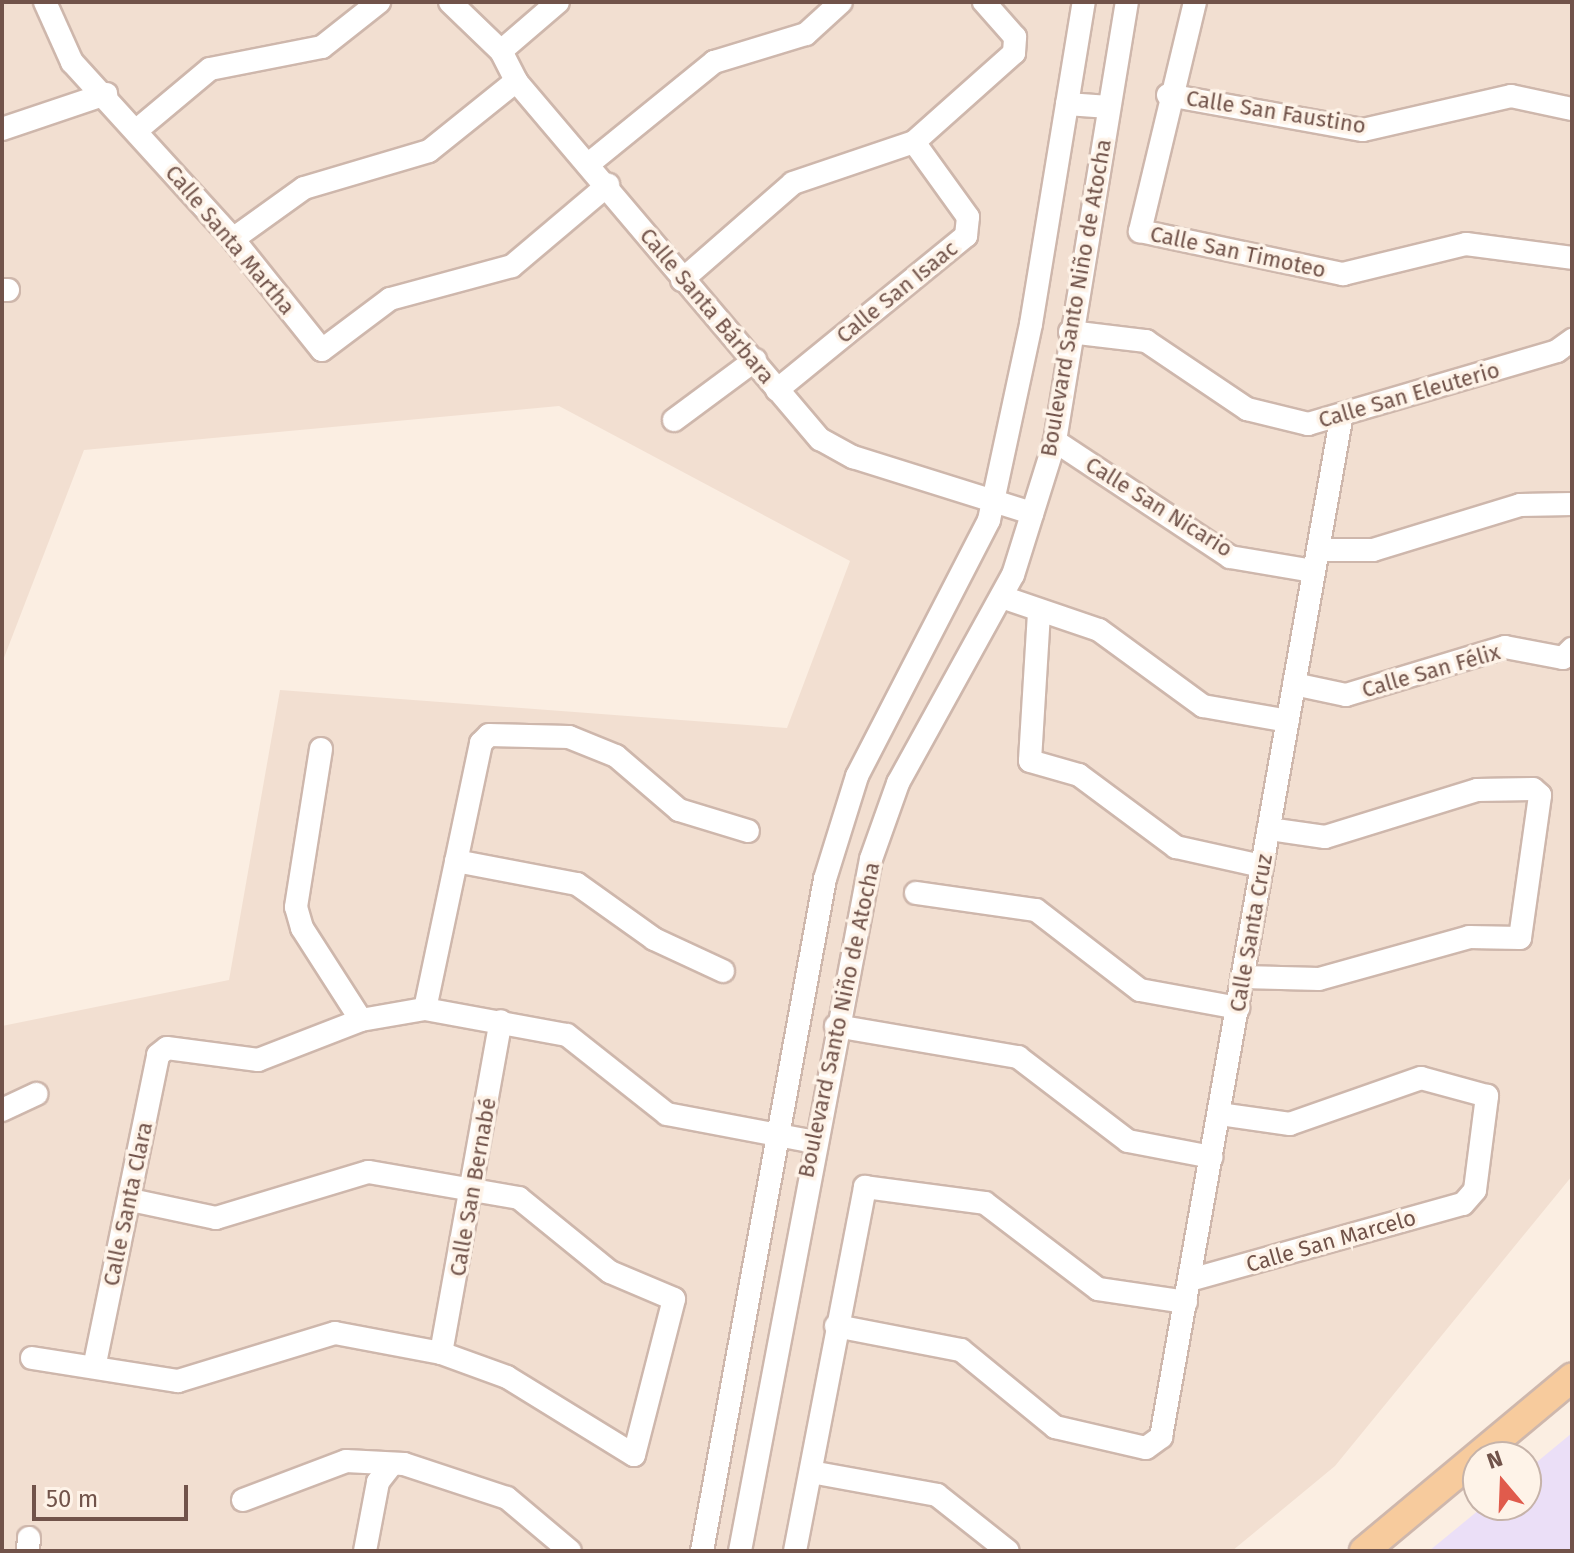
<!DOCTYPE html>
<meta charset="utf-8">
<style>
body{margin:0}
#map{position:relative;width:1574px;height:1553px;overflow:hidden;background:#fbeee2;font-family:"Fira Sans",sans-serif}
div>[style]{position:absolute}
.residential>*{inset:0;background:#f2dfd1}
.education>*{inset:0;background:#ebdff7}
.roads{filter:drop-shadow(2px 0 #ceb7ac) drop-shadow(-2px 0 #ceb7ac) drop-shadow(0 2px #ceb7ac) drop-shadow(0 -2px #ceb7ac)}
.minor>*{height:22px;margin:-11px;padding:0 11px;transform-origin:11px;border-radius:11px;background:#fff}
.major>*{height:28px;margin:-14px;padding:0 14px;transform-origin:14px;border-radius:14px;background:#f7cb9d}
span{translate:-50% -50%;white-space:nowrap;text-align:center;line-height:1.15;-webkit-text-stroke:7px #fef3e8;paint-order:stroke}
.street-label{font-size:22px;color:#71534a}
.frame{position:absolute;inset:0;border:4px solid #71534a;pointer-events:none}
.north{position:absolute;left:1462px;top:1441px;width:80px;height:80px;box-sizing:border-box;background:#fef3e8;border:2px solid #c6b3a9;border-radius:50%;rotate:341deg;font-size:22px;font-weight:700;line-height:32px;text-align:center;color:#71534a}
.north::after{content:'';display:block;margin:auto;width:28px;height:36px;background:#e05b4c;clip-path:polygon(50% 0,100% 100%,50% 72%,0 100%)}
.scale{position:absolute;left:32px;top:1485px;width:156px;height:36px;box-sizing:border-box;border:4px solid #71534a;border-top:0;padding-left:10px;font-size:24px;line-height:28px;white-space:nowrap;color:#71534a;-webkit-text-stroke:6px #fef3e8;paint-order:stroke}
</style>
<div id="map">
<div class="residential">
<i style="clip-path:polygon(2px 2px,1572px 2px,1572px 1176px,1335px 1466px,1232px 1551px,2px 1551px,2px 1026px,229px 980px,280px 690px,787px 728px,850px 561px,559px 406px,84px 450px,2px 663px)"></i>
</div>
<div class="education">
<i style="clip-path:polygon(1572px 1433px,1572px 1551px,1429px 1551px,1485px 1505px,1526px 1505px,1526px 1471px)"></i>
</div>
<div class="roads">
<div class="minor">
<i style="left:45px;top:2px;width:66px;rotate:65.8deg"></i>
<i style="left:72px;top:62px;width:239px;rotate:47.7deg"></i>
<i style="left:233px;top:239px;width:142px;rotate:51.3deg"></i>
<i style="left:322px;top:350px;width:85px;rotate:-36.9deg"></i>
<i style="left:390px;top:299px;width:126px;rotate:-15.1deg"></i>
<i style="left:512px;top:266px;width:126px;rotate:-40.2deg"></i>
<i style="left:450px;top:2px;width:71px;rotate:43.9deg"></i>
<i style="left:501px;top:51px;width:34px;rotate:63deg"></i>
<i style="left:516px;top:81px;width:470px;rotate:49.7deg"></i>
<i style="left:820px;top:439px;width:38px;rotate:29deg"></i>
<i style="left:853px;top:457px;width:188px;rotate:17.4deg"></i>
<i style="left:1195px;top:2px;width:236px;rotate:103.5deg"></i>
<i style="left:1140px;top:231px;width:208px;rotate:12deg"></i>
<i style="left:1343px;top:274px;width:127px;rotate:-13.7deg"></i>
<i style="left:1466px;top:244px;width:107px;rotate:7.5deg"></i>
<i style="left:501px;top:51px;width:75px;rotate:-40.7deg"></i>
<i style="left:1168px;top:95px;width:198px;rotate:10.2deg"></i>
<i style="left:1363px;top:130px;width:152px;rotate:-12.9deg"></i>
<i style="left:1511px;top:96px;width:62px;rotate:12deg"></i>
<i style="left:1067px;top:104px;width:42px;rotate:4.1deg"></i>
<i style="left:2px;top:129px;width:110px;rotate:-18.6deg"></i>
<i style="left:137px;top:130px;width:95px;rotate:-39.9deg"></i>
<i style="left:210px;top:69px;width:114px;rotate:-11.1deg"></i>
<i style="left:322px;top:47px;width:73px;rotate:-38.3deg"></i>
<i style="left:591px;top:162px;width:159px;rotate:-39.1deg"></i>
<i style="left:714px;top:62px;width:96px;rotate:-16.9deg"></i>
<i style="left:806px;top:34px;width:47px;rotate:-42.4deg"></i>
<i style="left:233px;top:239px;width:87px;rotate:-35.7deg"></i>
<i style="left:304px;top:188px;width:130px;rotate:-16.5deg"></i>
<i style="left:429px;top:151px;width:112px;rotate:-38.8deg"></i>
<i style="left:682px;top:280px;width:147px;rotate:-41.1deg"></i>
<i style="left:793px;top:183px;width:128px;rotate:-18.7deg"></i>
<i style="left:914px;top:142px;width:134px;rotate:-41.7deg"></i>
<i style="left:1014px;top:53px;width:16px;rotate:-86deg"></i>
<i style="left:1015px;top:37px;width:47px;rotate:-131.5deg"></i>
<i style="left:2px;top:290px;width:6px"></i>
<i style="left:1070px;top:332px;width:77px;rotate:6.8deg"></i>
<i style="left:1146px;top:341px;width:122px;rotate:34deg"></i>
<i style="left:1247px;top:409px;width:63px;rotate:13.8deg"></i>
<i style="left:1308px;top:424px;width:259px;rotate:-16.3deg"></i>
<i style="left:1557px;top:351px;width:19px;rotate:-36deg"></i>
<i style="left:777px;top:390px;width:244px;rotate:-39.2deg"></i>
<i style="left:966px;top:236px;width:19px;rotate:-84deg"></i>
<i style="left:968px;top:217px;width:92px;rotate:-125.8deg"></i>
<i style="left:674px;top:420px;width:101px;rotate:-36.5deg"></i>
<i style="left:1055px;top:441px;width:210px;rotate:33.5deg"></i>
<i style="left:1230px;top:557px;width:85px;rotate:9.5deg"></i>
<i style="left:1318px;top:550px;width:55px"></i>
<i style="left:1373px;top:550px;width:154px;rotate:-17deg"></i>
<i style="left:1520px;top:505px;width:52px;rotate:-1.1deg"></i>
<i style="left:1002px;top:597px;width:102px;rotate:18.8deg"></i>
<i style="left:1099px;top:630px;width:129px;rotate:36.2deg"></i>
<i style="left:1203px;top:706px;width:86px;rotate:10deg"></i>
<i style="left:1039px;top:613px;width:148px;rotate:93.5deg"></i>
<i style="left:1030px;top:761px;width:51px;rotate:15.9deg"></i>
<i style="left:1079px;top:775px;width:121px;rotate:36.6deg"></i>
<i style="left:1176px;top:847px;width:88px;rotate:12.5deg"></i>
<i style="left:1294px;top:684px;width:53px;rotate:11.9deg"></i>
<i style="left:1346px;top:695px;width:166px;rotate:-16.8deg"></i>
<i style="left:1505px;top:647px;width:59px;rotate:10.7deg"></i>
<i style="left:1563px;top:658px;width:13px;rotate:-45deg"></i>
<i style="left:321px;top:749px;width:160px;rotate:99deg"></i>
<i style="left:296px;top:907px;width:22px;rotate:74deg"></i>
<i style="left:302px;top:928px;width:109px;rotate:57.3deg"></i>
<i style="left:456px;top:861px;width:123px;rotate:10.8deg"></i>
<i style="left:577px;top:884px;width:95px;rotate:35.5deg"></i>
<i style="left:654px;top:939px;width:76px;rotate:24.9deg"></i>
<i style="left:916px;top:893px;width:121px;rotate:8.1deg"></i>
<i style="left:1036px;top:910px;width:131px;rotate:37.6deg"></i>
<i style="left:1140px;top:990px;width:100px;rotate:10.4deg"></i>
<i style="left:1243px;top:977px;width:76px;rotate:1.5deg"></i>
<i style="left:1319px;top:979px;width:156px;rotate:-15.6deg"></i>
<i style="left:1469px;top:937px;width:51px;rotate:1.1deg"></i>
<i style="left:1520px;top:938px;width:144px;rotate:-82deg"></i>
<i style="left:1540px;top:795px;width:9px;rotate:-139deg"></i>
<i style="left:1533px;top:789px;width:56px;rotate:179deg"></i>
<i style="left:1477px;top:790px;width:159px;rotate:162.8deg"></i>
<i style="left:1325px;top:837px;width:57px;rotate:-171.9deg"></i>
<i style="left:425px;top:1009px;width:272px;rotate:-78.1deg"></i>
<i style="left:481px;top:743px;width:11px;rotate:-45deg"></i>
<i style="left:489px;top:735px;width:80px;rotate:1.4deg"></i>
<i style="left:569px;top:737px;width:51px;rotate:22deg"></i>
<i style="left:616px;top:756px;width:83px;rotate:40.6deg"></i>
<i style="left:679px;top:810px;width:72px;rotate:16.9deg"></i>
<i style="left:836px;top:1026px;width:185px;rotate:9.7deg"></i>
<i style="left:1018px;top:1057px;width:138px;rotate:37.4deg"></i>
<i style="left:1128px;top:1141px;width:85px;rotate:10.9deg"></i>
<i style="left:2px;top:1110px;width:38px;rotate:-25deg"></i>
<i style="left:1190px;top:1280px;width:283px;rotate:-15.6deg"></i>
<i style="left:1463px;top:1204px;width:18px;rotate:-49deg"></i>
<i style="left:1475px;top:1190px;width:95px;rotate:-82.7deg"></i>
<i style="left:1487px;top:1096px;width:68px;rotate:-164.7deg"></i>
<i style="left:1421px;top:1078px;width:139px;rotate:160.7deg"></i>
<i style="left:1290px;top:1124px;width:72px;rotate:-172deg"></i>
<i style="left:836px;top:1326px;width:127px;rotate:10.9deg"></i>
<i style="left:961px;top:1350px;width:122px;rotate:39.3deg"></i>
<i style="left:1055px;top:1427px;width:93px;rotate:13deg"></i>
<i style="left:1146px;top:1448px;width:19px;rotate:-36deg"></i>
<i style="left:1161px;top:1437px;width:1034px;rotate:-79.97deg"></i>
<i style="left:441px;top:1353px;width:337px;rotate:-79.8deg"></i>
<i style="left:32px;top:1358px;width:148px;rotate:9deg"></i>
<i style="left:178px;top:1381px;width:164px;rotate:-17deg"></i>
<i style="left:335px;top:1333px;width:108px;rotate:10.7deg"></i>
<i style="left:441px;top:1353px;width:70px;rotate:20deg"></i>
<i style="left:507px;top:1377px;width:149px;rotate:31.6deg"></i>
<i style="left:634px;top:1455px;width:161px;rotate:-75.6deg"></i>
<i style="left:674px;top:1299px;width:69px;rotate:-157.1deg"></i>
<i style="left:610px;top:1272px;width:117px;rotate:-140.9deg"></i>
<i style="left:519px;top:1198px;width:153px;rotate:-170.2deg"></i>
<i style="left:368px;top:1172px;width:159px;rotate:163.2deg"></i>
<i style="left:216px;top:1218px;width:87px;rotate:-168deg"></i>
<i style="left:95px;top:1363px;width:314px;rotate:-78.4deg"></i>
<i style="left:158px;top:1055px;width:11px;rotate:-38deg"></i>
<i style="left:167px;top:1048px;width:92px;rotate:7.5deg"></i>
<i style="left:258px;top:1060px;width:110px;rotate:-21.2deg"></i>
<i style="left:361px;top:1020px;width:65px;rotate:-9.8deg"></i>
<i style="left:425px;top:1009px;width:144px;rotate:10.4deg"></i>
<i style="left:567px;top:1035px;width:127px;rotate:38.3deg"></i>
<i style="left:667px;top:1114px;width:151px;rotate:10.7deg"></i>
<i style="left:811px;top:1472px;width:128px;rotate:10.3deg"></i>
<i style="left:937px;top:1495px;width:90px;rotate:38.3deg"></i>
<i style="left:243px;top:1500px;width:110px;rotate:-20.7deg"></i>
<i style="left:346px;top:1461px;width:58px;rotate:3deg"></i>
<i style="left:404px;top:1464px;width:108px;rotate:18.3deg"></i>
<i style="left:507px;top:1498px;width:82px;rotate:40.1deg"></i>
<i style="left:28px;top:1551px;width:13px;rotate:-86deg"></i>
<i style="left:365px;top:1551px;width:70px;rotate:-79.3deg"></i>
<i style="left:378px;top:1482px;width:18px;rotate:-52deg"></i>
<i style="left:702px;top:1551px;width:683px;rotate:-79.63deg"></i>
<i style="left:825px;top:879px;width:108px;rotate:-72.7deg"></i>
<i style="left:857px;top:776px;width:288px;rotate:-62.7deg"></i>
<i style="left:989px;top:520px;width:200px;rotate:-77.9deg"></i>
<i style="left:1031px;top:324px;width:326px;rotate:-80.7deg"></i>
<i style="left:740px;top:1551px;width:704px;rotate:-79.28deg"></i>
<i style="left:871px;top:859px;width:81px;rotate:-70.4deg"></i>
<i style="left:898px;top:783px;width:238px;rotate:-61.1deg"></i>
<i style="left:1013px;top:575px;width:140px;rotate:-72.6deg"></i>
<i style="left:1055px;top:441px;width:445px;rotate:-80.7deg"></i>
<i style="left:795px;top:1551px;width:371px;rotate:-79.1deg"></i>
<i style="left:865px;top:1187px;width:121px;rotate:7.6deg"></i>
<i style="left:985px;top:1203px;width:142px;rotate:37.3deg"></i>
<i style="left:1098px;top:1289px;width:89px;rotate:8.4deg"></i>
</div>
<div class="major">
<i style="left:1364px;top:1551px;width:271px;rotate:-39.8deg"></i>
</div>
</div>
<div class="street-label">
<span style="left:1276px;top:112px;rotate:9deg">Calle San Faustino</span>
<span style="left:230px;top:240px;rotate:50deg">Calle Santa Martha</span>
<span style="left:1238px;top:252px;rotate:12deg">Calle San Timoteo</span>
<span style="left:897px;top:292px;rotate:-39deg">Calle San Isaac</span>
<span style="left:1076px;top:298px;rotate:-80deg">Boulevard Santo Niño de Atocha</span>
<span style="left:707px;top:306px;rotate:50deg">Calle Santa Bárbara</span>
<span style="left:1409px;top:395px;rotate:-16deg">Calle San Eleuterio</span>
<span style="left:1159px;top:507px;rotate:32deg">Calle San Nicario</span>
<span style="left:1431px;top:671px;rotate:-16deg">Calle San Félix</span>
<span style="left:1251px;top:933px;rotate:-80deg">Calle Santa Cruz</span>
<span style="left:839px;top:1020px;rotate:-78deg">Boulevard Santo Niño de Atocha</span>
<span style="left:473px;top:1187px;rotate:-80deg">Calle San Bernabé</span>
<span style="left:128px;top:1204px;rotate:-78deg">Calle Santa Clara</span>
<span style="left:1331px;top:1241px;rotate:-16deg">Calle San Marcelo</span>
</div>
<div class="frame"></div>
<div class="north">N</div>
<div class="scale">50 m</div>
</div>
